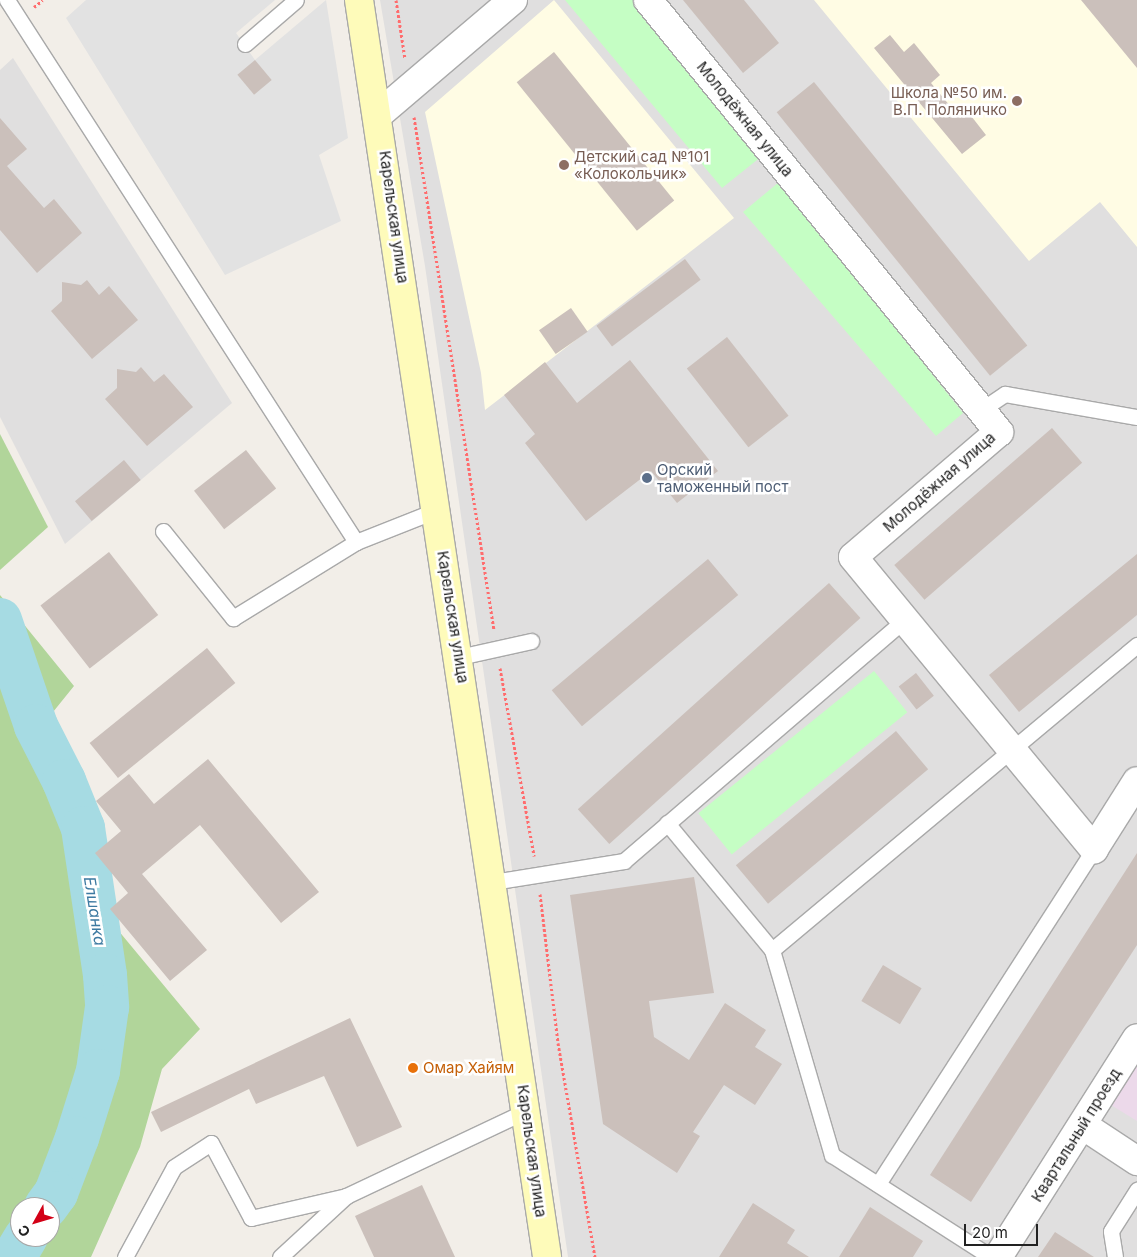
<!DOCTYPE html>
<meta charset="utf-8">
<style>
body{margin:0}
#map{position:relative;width:1137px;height:1257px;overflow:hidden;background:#f2eee8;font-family:Inter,sans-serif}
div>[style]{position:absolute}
.residential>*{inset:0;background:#e0dfdf}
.industrial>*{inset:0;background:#ecd9ea}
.education>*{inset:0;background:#fffce4}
.forest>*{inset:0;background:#b1d59a}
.park>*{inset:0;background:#c5fec4;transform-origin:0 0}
.parking>*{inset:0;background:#e2e2e2}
.river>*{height:44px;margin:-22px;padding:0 22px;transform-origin:22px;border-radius:22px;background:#a6dbe3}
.building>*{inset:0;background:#cbc0bb;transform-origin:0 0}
.path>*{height:3px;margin-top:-1.5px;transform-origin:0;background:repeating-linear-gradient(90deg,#ff6c6d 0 2.5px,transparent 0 5px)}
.roads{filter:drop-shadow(1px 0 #a9a9a9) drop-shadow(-1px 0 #a9a9a9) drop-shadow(0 1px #a9a9a9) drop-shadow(0 -1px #a9a9a9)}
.lane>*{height:15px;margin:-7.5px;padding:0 7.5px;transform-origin:7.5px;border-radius:7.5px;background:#fff}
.street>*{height:28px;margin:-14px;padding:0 14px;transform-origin:14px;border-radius:14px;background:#fff}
.secondary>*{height:28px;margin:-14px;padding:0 14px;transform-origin:14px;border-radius:14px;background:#fefbba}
.dots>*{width:14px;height:14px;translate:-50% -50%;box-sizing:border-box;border:2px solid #fff;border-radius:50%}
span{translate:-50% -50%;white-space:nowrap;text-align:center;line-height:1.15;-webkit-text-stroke:5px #fff;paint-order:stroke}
.education-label{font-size:15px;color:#785e54}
.right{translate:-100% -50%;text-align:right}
.left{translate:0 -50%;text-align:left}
.street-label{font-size:15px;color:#222}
.service-label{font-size:15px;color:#4e5e75}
.food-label{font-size:15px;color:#c56008}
.water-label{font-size:16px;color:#3d7aa1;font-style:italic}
.north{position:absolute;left:10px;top:1197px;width:50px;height:50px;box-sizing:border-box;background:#fff;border:1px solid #a7a7a7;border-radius:50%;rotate:231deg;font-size:14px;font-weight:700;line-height:20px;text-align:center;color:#222}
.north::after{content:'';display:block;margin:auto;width:18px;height:22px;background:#d30016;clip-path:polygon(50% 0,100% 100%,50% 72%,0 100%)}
.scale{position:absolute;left:964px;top:1224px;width:74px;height:22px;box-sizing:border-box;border:2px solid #222;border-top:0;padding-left:6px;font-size:15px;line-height:18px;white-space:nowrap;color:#222;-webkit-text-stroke:4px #fff;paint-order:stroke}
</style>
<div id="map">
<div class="residential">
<i style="clip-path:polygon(380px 0,1137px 0,1137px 1257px,568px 1257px,425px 266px)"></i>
<i style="clip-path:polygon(13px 58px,232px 403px,65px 544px,0 417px,0 70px)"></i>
</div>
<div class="industrial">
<i style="clip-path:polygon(1137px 1063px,1137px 1121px,1111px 1105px)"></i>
</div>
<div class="education">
<i style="clip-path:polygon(554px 0,734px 218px,485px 410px,481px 373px,425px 112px)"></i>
<i style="clip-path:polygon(814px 0,1137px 0,1137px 247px,1100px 202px,1029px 261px)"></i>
</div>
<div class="forest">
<i style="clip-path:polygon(0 434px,48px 527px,0 570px)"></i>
<i style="clip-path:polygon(evenodd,0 595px,74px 686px,28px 743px,103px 912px,200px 1029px,162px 1069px,140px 1147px,91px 1257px,0 1257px,0 595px,20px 1207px,50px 1207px,50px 1237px,20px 1237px,20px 1207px)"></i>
</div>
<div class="park">
<i style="clip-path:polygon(565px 0,634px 0,762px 156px,722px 188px)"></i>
<i style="clip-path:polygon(779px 182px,963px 413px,936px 436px,743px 212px)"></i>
<i style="left:874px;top:671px;width:53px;height:226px;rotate:51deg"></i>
</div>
<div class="parking">
<i style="clip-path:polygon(86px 0,275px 0,236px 33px,255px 60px,326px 0,348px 138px,319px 155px,341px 221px,225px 275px,66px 18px)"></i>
</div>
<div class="river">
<i style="left:0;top:620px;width:112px;rotate:71.2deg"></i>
<i style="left:36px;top:726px;width:62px;rotate:63deg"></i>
<i style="left:64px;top:781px;width:51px;rotate:68deg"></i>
<i style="left:83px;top:828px;width:149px;rotate:81.5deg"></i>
<i style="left:105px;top:975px;width:32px;rotate:86deg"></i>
<i style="left:107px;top:1007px;width:65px;rotate:98deg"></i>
<i style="left:98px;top:1071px;width:70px;rotate:107.4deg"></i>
<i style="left:77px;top:1138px;width:59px;rotate:110.9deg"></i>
<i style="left:56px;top:1193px;width:17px;rotate:126deg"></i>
<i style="left:14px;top:1257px;width:23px;rotate:-59deg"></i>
</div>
<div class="building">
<i style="clip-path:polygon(683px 0,744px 0,779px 43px,743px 73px)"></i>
<i style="clip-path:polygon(1081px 0,1137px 0,1137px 68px)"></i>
<i style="clip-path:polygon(890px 35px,904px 52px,914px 43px,940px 75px,931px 83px,960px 118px,968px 112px,986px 135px,962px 154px,874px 48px)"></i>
<i style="left:554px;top:52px;width:191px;height:48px;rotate:51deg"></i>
<i style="left:255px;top:60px;width:26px;height:23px;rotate:50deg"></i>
<i style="left:814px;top:82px;width:339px;height:48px;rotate:51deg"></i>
<i style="clip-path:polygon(0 118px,27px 149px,7px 166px,44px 208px,54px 199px,82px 233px,37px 273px,0 230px)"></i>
<i style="left:685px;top:259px;width:26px;height:111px;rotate:53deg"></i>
<i style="clip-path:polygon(87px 280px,99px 295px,109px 286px,138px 320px,92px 359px,51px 311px,62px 301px,62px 282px,81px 285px)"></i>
<i style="left:571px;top:308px;width:29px;height:39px;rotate:55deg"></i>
<i style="left:727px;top:337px;width:100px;height:51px;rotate:52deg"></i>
<i style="clip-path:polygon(630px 360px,718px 471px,677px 503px,651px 471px,586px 521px,525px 443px,535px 434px,504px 395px,545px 362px,577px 403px)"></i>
<i style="clip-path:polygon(141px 367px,154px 382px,164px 374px,193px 407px,147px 446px,105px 399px,117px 388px,117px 369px,136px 372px)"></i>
<i style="left:1052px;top:428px;width:46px;height:209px;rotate:49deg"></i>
<i style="left:246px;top:450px;width:49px;height:66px;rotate:52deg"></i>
<i style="left:124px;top:460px;width:26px;height:64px;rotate:50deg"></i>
<i style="left:109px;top:552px;width:80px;height:87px;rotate:52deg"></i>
<i style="clip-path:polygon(1137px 554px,1137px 615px,1019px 712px,989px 675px)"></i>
<i style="left:708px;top:559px;width:47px;height:204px;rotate:50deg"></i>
<i style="left:829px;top:583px;width:47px;height:338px;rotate:48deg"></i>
<i style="left:207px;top:648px;width:45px;height:151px;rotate:51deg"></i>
<i style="left:916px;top:673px;width:29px;height:22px;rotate:52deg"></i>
<i style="left:896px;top:731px;width:50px;height:209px;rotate:50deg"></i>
<i style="clip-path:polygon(208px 759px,319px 892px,281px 923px,200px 825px,142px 874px,207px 950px,170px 981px,110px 909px,128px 893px,95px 853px,121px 831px,96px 801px,129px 774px,154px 804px)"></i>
<i style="clip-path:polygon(1137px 853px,1137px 945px,971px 1202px,930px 1175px)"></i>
<i style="clip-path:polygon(694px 877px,714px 993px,649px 1001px,654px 1037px,689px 1060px,725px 1003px,766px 1030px,755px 1047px,782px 1064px,755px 1105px,724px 1085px,693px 1132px,700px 1136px,677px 1173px,603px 1124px,570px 895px)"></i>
<i style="left:883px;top:965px;width:45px;height:42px;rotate:31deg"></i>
<i style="clip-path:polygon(350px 1018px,402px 1127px,357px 1147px,324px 1076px,256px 1104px,249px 1089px,161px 1132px,151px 1112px)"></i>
<i style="clip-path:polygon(422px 1185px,455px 1257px,374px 1257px,355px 1216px)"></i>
<i style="clip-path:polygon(753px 1203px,795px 1230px,787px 1243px,809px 1257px,719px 1257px)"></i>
<i style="clip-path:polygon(870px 1207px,923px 1241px,913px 1257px,839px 1257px)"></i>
<i style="clip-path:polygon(1055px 1232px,1094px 1257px,1038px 1257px)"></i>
</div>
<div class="path">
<i style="left:396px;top:0;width:60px;rotate:81.3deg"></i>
<i style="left:34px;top:7px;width:11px;rotate:-38deg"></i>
<i style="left:414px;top:117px;width:519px;rotate:81.14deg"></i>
<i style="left:500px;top:668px;width:191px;rotate:79.7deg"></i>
<i style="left:540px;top:894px;width:150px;rotate:83.1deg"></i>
<i style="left:558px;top:1043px;width:217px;rotate:80.2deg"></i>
</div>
<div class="roads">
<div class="lane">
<i style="left:7px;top:0;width:645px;rotate:57.22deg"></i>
<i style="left:245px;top:44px;width:67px;rotate:-40.8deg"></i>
<i style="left:981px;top:410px;width:29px;rotate:-34deg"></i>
<i style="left:1005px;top:394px;width:134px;rotate:9.9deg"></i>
<i style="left:163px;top:531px;width:112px;rotate:51.2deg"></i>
<i style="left:233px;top:618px;width:145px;rotate:-31.7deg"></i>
<i style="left:356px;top:542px;width:87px;rotate:-21.6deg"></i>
<i style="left:459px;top:657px;width:74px;rotate:-12.5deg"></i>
<i style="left:667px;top:823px;width:165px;rotate:50.4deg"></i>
<i style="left:772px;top:950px;width:214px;rotate:73.7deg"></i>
<i style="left:832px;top:1155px;width:189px;rotate:32.7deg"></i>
<i style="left:493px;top:882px;width:133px;rotate:-9.1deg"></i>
<i style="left:624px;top:861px;width:371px;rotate:-40.7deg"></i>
<i style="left:772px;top:950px;width:476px;rotate:-39.9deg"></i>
<i style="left:878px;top:1184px;width:399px;rotate:-57.2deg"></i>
<i style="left:125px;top:1257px;width:102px;rotate:-61.4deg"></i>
<i style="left:174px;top:1167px;width:44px;rotate:-33deg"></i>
<i style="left:211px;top:1143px;width:85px;rotate:61.9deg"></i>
<i style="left:251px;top:1218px;width:98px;rotate:-13deg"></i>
<i style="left:280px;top:1257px;width:90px;rotate:-42.7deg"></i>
<i style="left:346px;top:1196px;width:199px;rotate:-25.3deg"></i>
<i style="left:1115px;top:1257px;width:26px;rotate:-99deg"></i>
<i style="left:1111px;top:1231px;width:49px;rotate:-57.6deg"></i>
</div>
<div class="street">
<i style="left:648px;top:0;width:557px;rotate:50.91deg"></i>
<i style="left:999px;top:432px;width:192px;rotate:139.4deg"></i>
<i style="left:853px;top:557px;width:379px;rotate:50.5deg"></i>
<i style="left:1094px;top:849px;width:80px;rotate:-57.7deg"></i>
<i style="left:379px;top:114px;width:176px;rotate:-40.4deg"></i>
<i style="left:1084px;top:1126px;width:64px;rotate:33.4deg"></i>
<i style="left:998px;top:1257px;width:259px;rotate:-57.6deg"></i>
</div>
<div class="secondary">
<i style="left:359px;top:0;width:1271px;rotate:81.49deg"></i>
</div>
</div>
<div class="dots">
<i style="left:1017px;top:101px;background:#8d6e63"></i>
<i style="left:564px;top:165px;background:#8d6e63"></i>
<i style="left:647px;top:478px;background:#5c6f8a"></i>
<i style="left:413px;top:1068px;background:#e8710a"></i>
</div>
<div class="education-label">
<span class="right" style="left:1007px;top:101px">Школа №50 им.<br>В.П. Поляничко</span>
<span class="left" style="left:574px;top:165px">Детский сад №101<br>«Колокольчик»</span>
</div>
<div class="street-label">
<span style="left:745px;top:119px;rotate:51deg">Молодёжная улица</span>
<span style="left:394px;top:217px;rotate:82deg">Карельская улица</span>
<span style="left:939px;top:482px;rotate:-41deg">Молодёжная улица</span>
<span style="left:453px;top:617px;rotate:81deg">Карельская улица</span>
<span style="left:1076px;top:1135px;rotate:-58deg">Квартальный проезд</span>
<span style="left:532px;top:1151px;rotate:82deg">Карельская улица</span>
</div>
<div class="service-label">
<span class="left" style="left:657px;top:478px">Орский<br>таможенный пост</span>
</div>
<div class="food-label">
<span class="left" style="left:423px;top:1068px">Омар Хайям</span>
</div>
<div class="water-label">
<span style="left:95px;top:911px;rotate:81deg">Елшанка</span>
</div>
<div class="north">С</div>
<div class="scale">20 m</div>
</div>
